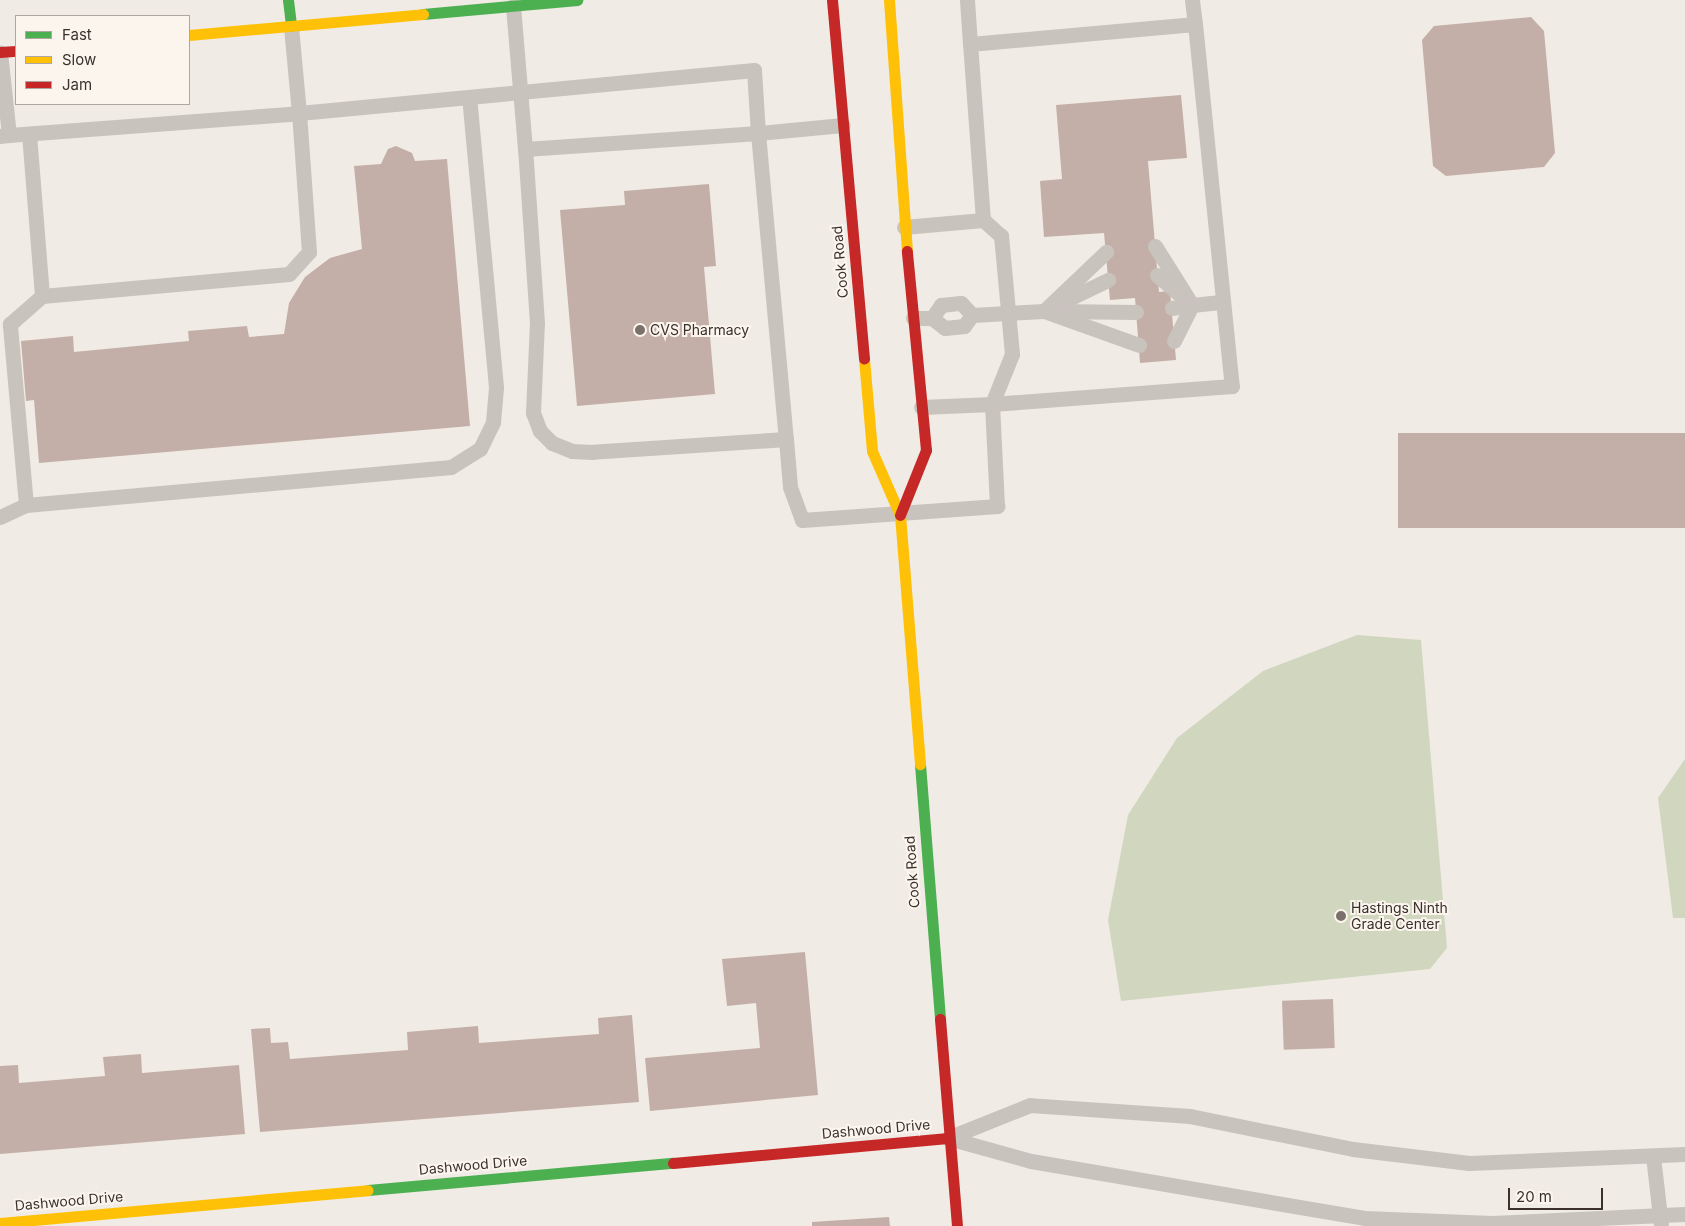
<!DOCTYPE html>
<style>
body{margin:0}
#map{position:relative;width:1685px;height:1226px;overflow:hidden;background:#f0ebe5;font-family:Inter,sans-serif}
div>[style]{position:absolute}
.green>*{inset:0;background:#d1d6bf}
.building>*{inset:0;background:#c3afa7;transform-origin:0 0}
.lane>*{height:15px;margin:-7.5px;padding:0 7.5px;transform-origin:7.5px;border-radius:7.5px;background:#c9c3be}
.fast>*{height:11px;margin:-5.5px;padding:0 5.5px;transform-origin:5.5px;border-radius:5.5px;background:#4caf50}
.slow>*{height:11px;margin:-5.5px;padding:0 5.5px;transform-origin:5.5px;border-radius:5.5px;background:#ffc107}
.jam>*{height:11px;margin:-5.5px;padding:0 5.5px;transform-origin:5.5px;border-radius:5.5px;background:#c62828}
.dots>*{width:14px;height:14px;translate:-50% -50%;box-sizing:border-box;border:2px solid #fbf5ee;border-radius:50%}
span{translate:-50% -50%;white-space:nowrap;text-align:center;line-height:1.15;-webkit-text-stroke:4px #fbf5ee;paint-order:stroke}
.street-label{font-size:14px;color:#3b302b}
.poi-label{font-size:14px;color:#3b302b}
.left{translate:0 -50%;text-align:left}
.legend{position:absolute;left:15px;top:15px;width:175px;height:90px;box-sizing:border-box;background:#fbf5ee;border:1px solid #aea6a0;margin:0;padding:6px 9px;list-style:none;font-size:15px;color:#3b302b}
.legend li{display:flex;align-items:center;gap:10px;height:25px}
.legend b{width:25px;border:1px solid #aea6a0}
.scale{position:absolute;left:1508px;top:1188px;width:95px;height:22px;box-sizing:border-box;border:2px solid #3b302b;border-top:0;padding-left:6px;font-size:15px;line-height:18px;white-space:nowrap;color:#3b302b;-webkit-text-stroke:4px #fbf5ee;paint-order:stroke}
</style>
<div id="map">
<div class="green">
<i style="clip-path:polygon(1357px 635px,1421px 640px,1447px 948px,1430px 969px,1121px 1001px,1108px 920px,1128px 815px,1177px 738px,1263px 671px)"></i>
<i style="clip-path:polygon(1685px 759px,1685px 918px,1673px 918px,1658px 798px)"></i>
</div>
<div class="building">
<i style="clip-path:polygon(1531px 17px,1544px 31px,1555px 153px,1544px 167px,1446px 176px,1433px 166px,1422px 40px,1434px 26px)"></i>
<i style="clip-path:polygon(1181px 95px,1187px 158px,1148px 161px,1159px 292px,1170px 291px,1176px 360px,1140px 363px,1135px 298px,1110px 300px,1104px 233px,1044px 237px,1040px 181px,1062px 179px,1056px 105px)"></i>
<i style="clip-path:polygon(396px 146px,412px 153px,415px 161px,447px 159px,470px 426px,39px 463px,34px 400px,26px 401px,21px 341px,73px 336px,74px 352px,189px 341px,188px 331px,247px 326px,249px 337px,284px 334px,289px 303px,305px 277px,330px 258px,362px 249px,354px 166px,381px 164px,388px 149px)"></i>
<i style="clip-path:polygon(709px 184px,716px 266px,704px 267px,715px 394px,577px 406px,560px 210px,625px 205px,624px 191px)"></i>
<i style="left:1685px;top:433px;width:95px;height:287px;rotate:90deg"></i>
<i style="clip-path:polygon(805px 952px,818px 1095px,650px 1111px,645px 1058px,760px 1048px,756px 1003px,727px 1006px,722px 959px)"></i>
<i style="left:1333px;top:999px;width:49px;height:51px;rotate:88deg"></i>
<i style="clip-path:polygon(632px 1015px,639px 1102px,260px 1132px,251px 1029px,270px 1028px,271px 1043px,288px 1042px,290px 1059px,408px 1050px,407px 1032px,478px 1026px,479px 1043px,599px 1034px,598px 1018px)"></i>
<i style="clip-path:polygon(141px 1054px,142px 1073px,239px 1065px,245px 1134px,0 1154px,0 1066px,18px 1065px,19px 1083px,105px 1076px,103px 1057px)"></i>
<i style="clip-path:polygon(889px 1217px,890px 1226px,812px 1226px,812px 1222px)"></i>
</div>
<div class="lane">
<i style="left:967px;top:0;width:44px;rotate:86.1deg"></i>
<i style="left:1192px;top:0;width:24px;rotate:83deg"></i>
<i style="left:1195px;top:24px;width:364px;rotate:84.2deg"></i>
<i style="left:1232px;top:386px;width:241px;rotate:175.7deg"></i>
<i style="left:992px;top:404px;width:54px;rotate:-68.2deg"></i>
<i style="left:1012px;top:354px;width:119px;rotate:-95.3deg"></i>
<i style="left:1001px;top:236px;width:24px;rotate:-138deg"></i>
<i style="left:983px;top:220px;width:176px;rotate:-94.2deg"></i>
<i style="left:970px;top:44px;width:226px;rotate:-5.1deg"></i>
<i style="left:513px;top:6px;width:144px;rotate:85.2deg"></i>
<i style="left:29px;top:134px;width:163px;rotate:85.4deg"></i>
<i style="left:42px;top:296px;width:248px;rotate:-5.1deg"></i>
<i style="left:289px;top:274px;width:30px;rotate:-48deg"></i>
<i style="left:309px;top:252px;width:139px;rotate:-94.1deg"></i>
<i style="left:299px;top:113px;width:457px;rotate:-5.4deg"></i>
<i style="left:754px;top:70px;width:63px;rotate:86.4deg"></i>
<i style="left:758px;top:133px;width:85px;rotate:-5.4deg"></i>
<i style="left:9px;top:135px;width:291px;rotate:-4.3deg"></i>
<i style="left:299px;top:113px;width:87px;rotate:-95.3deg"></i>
<i style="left:0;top:136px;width:9px;rotate:-6deg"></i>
<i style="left:9px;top:135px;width:83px;rotate:-96.2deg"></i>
<i style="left:904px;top:227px;width:79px;rotate:-5.1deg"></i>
<i style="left:1155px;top:246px;width:70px;rotate:57.9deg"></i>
<i style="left:1157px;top:275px;width:29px;rotate:41deg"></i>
<i style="left:1056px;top:305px;width:58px;rotate:-25.7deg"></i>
<i style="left:1172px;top:308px;width:20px;rotate:-9deg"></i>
<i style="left:1044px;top:311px;width:86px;rotate:-43.6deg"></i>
<i style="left:1055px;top:311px;width:81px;rotate:0.7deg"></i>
<i style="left:913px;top:318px;width:19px"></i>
<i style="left:932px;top:318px;width:16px;rotate:38deg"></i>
<i style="left:945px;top:328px;width:19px;rotate:-6deg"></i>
<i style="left:964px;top:326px;width:14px;rotate:-54deg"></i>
<i style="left:972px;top:315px;width:72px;rotate:-3.2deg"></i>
<i style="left:1044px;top:311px;width:101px;rotate:19.7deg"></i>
<i style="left:932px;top:318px;width:16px;rotate:-55deg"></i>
<i style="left:941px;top:305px;width:20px;rotate:-6deg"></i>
<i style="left:961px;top:303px;width:16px;rotate:47deg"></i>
<i style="left:1174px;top:341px;width:40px;rotate:-63.4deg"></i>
<i style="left:1192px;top:305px;width:31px;rotate:-6deg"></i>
<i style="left:786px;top:439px;width:194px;rotate:176.2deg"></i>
<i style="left:592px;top:452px;width:20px;rotate:-177deg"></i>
<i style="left:572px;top:451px;width:22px;rotate:-158deg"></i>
<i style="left:552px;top:443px;width:17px;rotate:-135deg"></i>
<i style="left:540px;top:431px;width:19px;rotate:-111deg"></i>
<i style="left:533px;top:413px;width:90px;rotate:-87.5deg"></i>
<i style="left:537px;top:323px;width:174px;rotate:-93.9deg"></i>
<i style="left:525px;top:149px;width:234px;rotate:-3.9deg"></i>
<i style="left:758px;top:133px;width:307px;rotate:84.8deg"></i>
<i style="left:786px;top:439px;width:48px;rotate:85.2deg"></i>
<i style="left:790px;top:487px;width:35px;rotate:70deg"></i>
<i style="left:802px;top:520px;width:196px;rotate:-4.1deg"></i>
<i style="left:997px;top:506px;width:102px;rotate:-92.8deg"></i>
<i style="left:992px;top:404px;width:71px;rotate:177.6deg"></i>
<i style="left:26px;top:505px;width:182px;rotate:-95.1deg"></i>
<i style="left:10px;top:324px;width:43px;rotate:-41.2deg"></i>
<i style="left:0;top:517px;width:29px;rotate:-25deg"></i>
<i style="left:26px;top:505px;width:427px;rotate:-5.1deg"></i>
<i style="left:451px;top:467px;width:34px;rotate:-32deg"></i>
<i style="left:480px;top:449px;width:30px;rotate:-64deg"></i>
<i style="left:493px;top:422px;width:35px;rotate:-85deg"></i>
<i style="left:496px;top:387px;width:291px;rotate:-95.3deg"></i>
<i style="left:1685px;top:1154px;width:216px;rotate:177.6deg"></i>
<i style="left:1469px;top:1163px;width:117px;rotate:-173.1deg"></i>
<i style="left:1353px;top:1149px;width:166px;rotate:-168.6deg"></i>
<i style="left:1190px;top:1116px;width:160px;rotate:-176.1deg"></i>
<i style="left:1030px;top:1105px;width:88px;rotate:158.1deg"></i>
<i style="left:948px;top:1138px;width:86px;rotate:15.5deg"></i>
<i style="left:1031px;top:1161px;width:338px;rotate:9.7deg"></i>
<i style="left:1364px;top:1218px;width:128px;rotate:2.2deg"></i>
<i style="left:1492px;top:1223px;width:193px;rotate:-2.7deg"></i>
<i style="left:1653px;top:1156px;width:69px;rotate:83.4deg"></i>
</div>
<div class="fast">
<i style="left:288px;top:0;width:26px;rotate:83deg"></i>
<i style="left:423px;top:14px;width:155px;rotate:-5.2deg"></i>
<i style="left:920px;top:764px;width:256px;rotate:85.5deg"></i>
<i style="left:368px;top:1190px;width:306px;rotate:-5.1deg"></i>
</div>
<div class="slow">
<i style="left:889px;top:0;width:252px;rotate:85.9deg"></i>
<i style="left:189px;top:35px;width:235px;rotate:-5.1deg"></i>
<i style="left:864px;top:359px;width:92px;rotate:85deg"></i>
<i style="left:872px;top:451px;width:70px;rotate:66.4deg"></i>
<i style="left:900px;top:515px;width:250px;rotate:85.4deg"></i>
<i style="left:0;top:1223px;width:369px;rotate:-5.1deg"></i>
</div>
<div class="jam">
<i style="left:832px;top:0;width:360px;rotate:84.9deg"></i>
<i style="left:0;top:52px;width:16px;rotate:-4deg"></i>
<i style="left:900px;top:515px;width:70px;rotate:-68.2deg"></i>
<i style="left:926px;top:450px;width:200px;rotate:-95.5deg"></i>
<i style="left:940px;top:1019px;width:208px;rotate:85.3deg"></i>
<i style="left:673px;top:1163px;width:276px;rotate:-5.2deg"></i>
</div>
<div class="dots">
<i style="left:640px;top:330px;background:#7a716c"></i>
<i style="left:1341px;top:916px;background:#7a716c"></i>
</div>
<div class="street-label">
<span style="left:840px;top:262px;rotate:-95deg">Cook Road</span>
<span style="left:912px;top:872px;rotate:-94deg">Cook Road</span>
<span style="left:876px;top:1129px;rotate:-5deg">Dashwood Drive</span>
<span style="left:473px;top:1165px;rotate:-5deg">Dashwood Drive</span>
<span style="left:69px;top:1201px;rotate:-5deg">Dashwood Drive</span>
</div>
<div class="poi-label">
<span class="left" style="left:650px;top:330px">CVS Pharmacy</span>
<span class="left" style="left:1351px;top:916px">Hastings Ninth<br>Grade Center</span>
</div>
<ul class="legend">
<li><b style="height:6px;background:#4caf50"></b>Fast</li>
<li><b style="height:6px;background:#ffc107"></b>Slow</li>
<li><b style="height:6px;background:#c62828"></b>Jam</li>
</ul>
<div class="scale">20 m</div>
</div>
